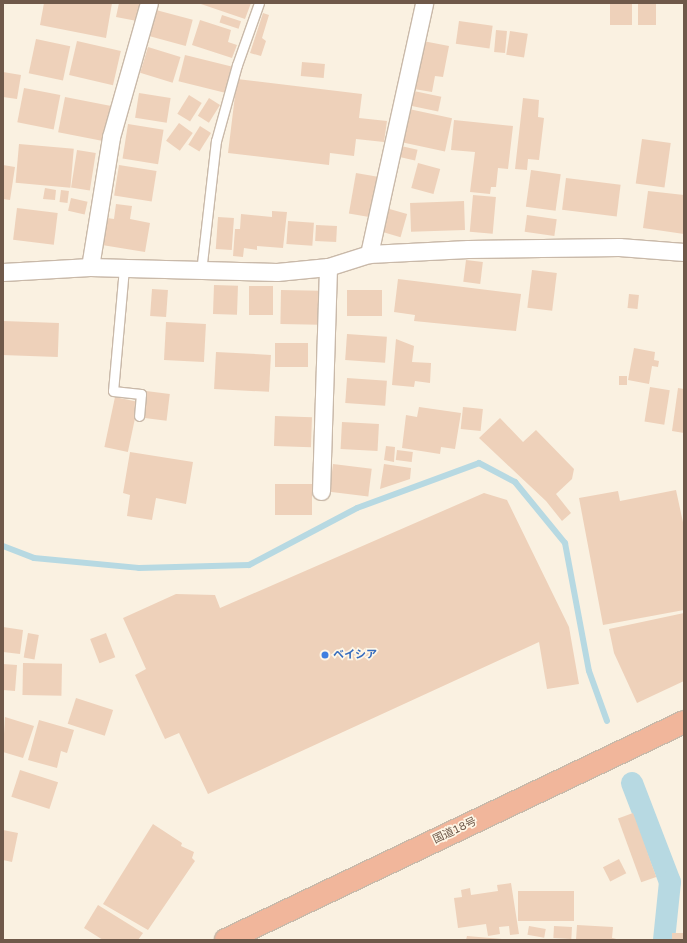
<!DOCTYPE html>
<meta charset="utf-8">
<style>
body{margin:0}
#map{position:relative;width:687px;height:943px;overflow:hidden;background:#faf1e1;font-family:"Varela Round","Noto Sans JP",sans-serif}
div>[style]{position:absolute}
.stream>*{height:6px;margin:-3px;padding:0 3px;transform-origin:3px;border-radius:3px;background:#b7d9e2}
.canal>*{height:22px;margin:-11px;padding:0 11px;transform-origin:11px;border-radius:11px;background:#b7d9e2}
.building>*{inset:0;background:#eed1ba;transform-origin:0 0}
.roads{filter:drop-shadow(1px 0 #c9b9a9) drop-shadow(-1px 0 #c9b9a9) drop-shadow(0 1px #c9b9a9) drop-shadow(0 -1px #c9b9a9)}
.lane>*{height:9px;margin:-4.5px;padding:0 4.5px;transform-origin:4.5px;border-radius:4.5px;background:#fff}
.street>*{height:17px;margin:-8.5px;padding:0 8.5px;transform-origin:8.5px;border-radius:8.5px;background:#fff}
.highway>*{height:22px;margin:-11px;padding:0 11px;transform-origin:11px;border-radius:11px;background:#f1b69b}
.dots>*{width:11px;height:11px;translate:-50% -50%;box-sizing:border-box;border:2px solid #fef6e6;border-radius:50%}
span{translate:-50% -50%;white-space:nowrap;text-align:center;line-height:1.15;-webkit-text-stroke:3.5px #fef6e6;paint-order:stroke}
.shop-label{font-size:11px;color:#366cbe;font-weight:700}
.left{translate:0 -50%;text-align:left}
.street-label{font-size:11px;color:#6f594a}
.frame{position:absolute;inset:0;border:4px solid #6f594a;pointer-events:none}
</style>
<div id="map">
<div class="stream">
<i style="left:3px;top:546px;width:33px;rotate:21deg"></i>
<i style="left:34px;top:558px;width:105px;rotate:5.4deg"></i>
<i style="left:139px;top:568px;width:110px;rotate:-1.6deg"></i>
<i style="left:249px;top:565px;width:122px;rotate:-27.8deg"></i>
<i style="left:357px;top:508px;width:130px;rotate:-20.2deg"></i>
<i style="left:479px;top:463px;width:41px;rotate:27.8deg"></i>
<i style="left:515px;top:482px;width:79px;rotate:50.7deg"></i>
<i style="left:565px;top:543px;width:130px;rotate:79.4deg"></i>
<i style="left:589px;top:671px;width:53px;rotate:70.2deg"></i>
</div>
<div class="canal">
<i style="left:632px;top:783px;width:106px;rotate:69deg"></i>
<i style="left:670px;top:882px;width:58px;rotate:95.9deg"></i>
</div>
<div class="building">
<i style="clip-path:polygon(44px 3px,112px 3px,106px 38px,40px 25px)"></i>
<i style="clip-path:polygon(119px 3px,141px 3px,137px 21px,116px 17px)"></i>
<i style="clip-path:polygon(198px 3px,251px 3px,245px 19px)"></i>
<i style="left:610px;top:3px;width:22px;height:22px"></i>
<i style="left:638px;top:3px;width:18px;height:22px"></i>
<i style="left:156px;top:10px;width:38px;height:27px;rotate:15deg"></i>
<i style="clip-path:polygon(263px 13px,269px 15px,262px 38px,266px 41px,261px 56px,250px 53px)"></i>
<i style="left:222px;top:15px;width:20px;height:8px;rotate:18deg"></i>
<i style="clip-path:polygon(200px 20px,231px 30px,228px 42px,237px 45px,232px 58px,192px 45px)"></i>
<i style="left:459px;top:21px;width:34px;height:23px;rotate:8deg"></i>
<i style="left:496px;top:30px;width:11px;height:22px;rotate:5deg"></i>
<i style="left:510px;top:31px;width:18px;height:24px;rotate:9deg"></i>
<i style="left:36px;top:39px;width:35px;height:35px;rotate:12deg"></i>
<i style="left:77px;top:41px;width:45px;height:35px;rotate:13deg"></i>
<i style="clip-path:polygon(423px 41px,449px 46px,443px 77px,435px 76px,432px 92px,414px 89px)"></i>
<i style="left:148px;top:47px;width:34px;height:27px;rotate:17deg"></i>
<i style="left:185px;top:55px;width:49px;height:27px;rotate:14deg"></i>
<i style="left:302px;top:62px;width:23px;height:14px;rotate:5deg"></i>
<i style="clip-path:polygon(3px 72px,21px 75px,17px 99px,3px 97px)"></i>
<i style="clip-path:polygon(237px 79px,362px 94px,359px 118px,387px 121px,384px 142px,356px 139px,354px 156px,330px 153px,329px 165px,228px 153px)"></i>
<i style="left:24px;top:88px;width:37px;height:35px;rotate:11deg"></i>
<i style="left:409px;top:90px;width:33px;height:15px;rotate:12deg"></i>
<i style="left:139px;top:93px;width:32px;height:25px;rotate:9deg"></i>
<i style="left:189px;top:95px;width:15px;height:22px;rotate:32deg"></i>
<i style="left:65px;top:97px;width:47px;height:36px;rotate:11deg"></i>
<i style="left:209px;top:98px;width:13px;height:21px;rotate:32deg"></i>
<i style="clip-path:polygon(523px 98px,539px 100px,538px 117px,544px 118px,539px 160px,528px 159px,527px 170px,515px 169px)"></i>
<i style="left:409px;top:109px;width:44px;height:34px;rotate:12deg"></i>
<i style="clip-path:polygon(454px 120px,513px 126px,508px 169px,498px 168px,496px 187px,491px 187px,490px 194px,470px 192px,475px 152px,451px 150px)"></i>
<i style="left:179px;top:123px;width:17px;height:22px;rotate:36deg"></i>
<i style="left:128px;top:124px;width:36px;height:35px;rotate:9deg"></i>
<i style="left:200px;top:126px;width:13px;height:22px;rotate:32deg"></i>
<i style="left:642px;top:139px;width:29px;height:45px;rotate:8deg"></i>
<i style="left:19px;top:144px;width:55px;height:39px;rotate:5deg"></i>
<i style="left:401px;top:146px;width:17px;height:11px;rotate:13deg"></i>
<i style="left:77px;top:150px;width:19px;height:38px;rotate:9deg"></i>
<i style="left:418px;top:163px;width:23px;height:26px;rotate:15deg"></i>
<i style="clip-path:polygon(3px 165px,15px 167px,10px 200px,3px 199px)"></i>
<i style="left:119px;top:165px;width:38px;height:31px;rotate:9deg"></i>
<i style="left:531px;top:170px;width:30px;height:37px;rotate:8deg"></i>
<i style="left:356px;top:173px;width:22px;height:41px;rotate:10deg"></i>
<i style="left:566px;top:178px;width:55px;height:32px;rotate:7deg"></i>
<i style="clip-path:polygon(45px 188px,56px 190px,55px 200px,43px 199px)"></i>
<i style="left:61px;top:190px;width:8px;height:12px;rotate:7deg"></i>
<i style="clip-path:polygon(648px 191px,684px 195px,684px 234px,643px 228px)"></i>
<i style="left:473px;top:195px;width:23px;height:37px;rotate:5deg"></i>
<i style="left:71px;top:198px;width:17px;height:13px;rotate:13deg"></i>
<i style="left:464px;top:201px;width:29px;height:54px;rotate:88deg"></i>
<i style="clip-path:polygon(116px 204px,132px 206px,130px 219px,150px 223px,145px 252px,102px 245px,107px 218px,114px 219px)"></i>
<i style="left:17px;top:208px;width:41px;height:32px;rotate:7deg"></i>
<i style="left:386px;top:208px;width:22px;height:24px;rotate:16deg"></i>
<i style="clip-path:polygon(272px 211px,287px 212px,283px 248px,257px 246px,257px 250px,244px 248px,243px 257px,233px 256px,235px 229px,240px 229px,241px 214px,272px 217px)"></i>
<i style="left:527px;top:215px;width:30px;height:17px;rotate:8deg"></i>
<i style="left:218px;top:217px;width:16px;height:32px;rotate:4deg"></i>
<i style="left:288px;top:221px;width:26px;height:23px;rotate:4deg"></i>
<i style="left:316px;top:225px;width:21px;height:16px;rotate:3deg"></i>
<i style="left:466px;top:260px;width:17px;height:22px;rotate:7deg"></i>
<i style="left:532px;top:270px;width:25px;height:38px;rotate:7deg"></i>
<i style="clip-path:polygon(398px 279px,521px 294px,516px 331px,414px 321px,415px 315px,394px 312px)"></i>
<i style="left:214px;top:285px;width:24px;height:29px;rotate:2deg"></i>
<i style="left:249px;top:286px;width:24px;height:29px"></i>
<i style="left:152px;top:289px;width:16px;height:27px;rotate:4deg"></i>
<i style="left:281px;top:290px;width:39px;height:34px;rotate:1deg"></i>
<i style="left:347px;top:290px;width:35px;height:26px"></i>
<i style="left:629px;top:294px;width:10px;height:14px;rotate:6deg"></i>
<i style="left:3px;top:321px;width:56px;height:34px;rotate:2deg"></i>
<i style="left:166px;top:322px;width:40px;height:38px;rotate:3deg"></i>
<i style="left:347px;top:334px;width:40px;height:26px;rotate:4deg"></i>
<i style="clip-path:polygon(396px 339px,414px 346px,412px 362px,431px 363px,430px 383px,415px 381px,414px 387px,392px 385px)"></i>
<i style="left:275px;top:343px;width:33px;height:24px"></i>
<i style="clip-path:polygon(634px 348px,655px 352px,654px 360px,659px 361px,658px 367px,652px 366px,649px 384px,628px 380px)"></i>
<i style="left:216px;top:352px;width:55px;height:37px;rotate:3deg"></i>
<i style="left:619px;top:376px;width:8px;height:9px"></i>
<i style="left:347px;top:378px;width:40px;height:25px;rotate:4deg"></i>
<i style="left:650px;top:387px;width:20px;height:35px;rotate:9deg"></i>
<i style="clip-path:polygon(678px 388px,684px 389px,684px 433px,672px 431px)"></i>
<i style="left:146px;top:391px;width:24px;height:27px;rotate:7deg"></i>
<i style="left:115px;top:397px;width:24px;height:51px;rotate:12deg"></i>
<i style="clip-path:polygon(419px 407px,461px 413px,455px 449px,441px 447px,440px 454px,402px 448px,406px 415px,417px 417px)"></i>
<i style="left:463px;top:407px;width:20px;height:22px;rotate:6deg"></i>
<i style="left:275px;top:416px;width:37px;height:30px;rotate:2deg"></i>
<i style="clip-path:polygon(500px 418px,523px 442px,536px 430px,574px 469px,572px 479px,556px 494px,571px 513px,562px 521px,546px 501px,479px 438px)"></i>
<i style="left:342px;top:422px;width:37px;height:27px;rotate:3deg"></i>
<i style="clip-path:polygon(386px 446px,395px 447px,394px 462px,384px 460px)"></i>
<i style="left:397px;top:450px;width:16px;height:10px;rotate:7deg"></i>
<i style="clip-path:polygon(130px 452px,193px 462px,186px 504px,156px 498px,152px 520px,127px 516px,130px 495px,123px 493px)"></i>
<i style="left:333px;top:464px;width:39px;height:28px;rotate:7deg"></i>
<i style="clip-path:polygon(384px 464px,411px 468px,410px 479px,380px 489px)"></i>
<i style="left:275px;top:484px;width:37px;height:31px"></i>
<i style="clip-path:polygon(676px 490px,684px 527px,684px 610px,603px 625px,579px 498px,618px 491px,620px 501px)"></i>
<i style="clip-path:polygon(484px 493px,507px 500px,569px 627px,579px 684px,547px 689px,539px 642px,208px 794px,179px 733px,165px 739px,135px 675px,146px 669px,123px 618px,176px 594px,215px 595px,220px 608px)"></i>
<i style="clip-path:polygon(684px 613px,684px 681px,637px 703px,614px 653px,609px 629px)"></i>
<i style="clip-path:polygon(3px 627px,23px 630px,20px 654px,3px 652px)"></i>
<i style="left:28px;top:633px;width:11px;height:25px;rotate:10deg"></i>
<i style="left:106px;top:633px;width:26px;height:17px;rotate:69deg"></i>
<i style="left:23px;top:663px;width:39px;height:32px;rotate:1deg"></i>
<i style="clip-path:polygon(3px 664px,17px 665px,15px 691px,3px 690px)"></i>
<i style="left:76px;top:698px;width:39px;height:27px;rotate:18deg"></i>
<i style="clip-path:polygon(5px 717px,34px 726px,23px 758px,3px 752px)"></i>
<i style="clip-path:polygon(39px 720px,74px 730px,67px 753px,61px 751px,57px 768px,28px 760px)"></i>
<i style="left:20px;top:770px;width:40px;height:28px;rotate:18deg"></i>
<i style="left:633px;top:813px;width:68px;height:16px;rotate:70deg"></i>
<i style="clip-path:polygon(153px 824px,182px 843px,181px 846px,194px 852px,192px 858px,195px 861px,148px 930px,103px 904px)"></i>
<i style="clip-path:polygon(3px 830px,18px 833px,12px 862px,3px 860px)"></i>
<i style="left:619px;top:859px;width:16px;height:18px;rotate:63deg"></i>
<i style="clip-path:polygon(511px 883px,519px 934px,510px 935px,509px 926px,499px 927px,500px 934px,488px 936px,486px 924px,458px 928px,454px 898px,462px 897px,461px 890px,470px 888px,471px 895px,498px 891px,497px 885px)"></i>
<i style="left:518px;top:891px;width:56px;height:30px"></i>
<i style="clip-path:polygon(98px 905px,143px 933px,138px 940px,103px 940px,84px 928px)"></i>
<i style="clip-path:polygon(577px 925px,613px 927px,612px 938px,621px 940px,576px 940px)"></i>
<i style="left:529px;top:926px;width:17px;height:9px;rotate:10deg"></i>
<i style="left:554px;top:926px;width:18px;height:12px;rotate:3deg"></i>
<i style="left:672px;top:933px;width:12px;height:7px"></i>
<i style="clip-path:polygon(467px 936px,502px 939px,502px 940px,466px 940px)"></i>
</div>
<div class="roads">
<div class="lane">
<i style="left:124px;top:268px;width:123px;rotate:95.1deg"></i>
<i style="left:113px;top:391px;width:28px;rotate:6deg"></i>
<i style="left:141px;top:394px;width:22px;rotate:95deg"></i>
<i style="left:201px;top:272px;width:132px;rotate:-83.5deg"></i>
<i style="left:216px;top:141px;width:79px;rotate:-74.6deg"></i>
<i style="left:237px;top:65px;width:66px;rotate:-70.5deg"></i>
</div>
<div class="street">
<i style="left:369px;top:254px;width:257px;rotate:-77.6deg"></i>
<i style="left:90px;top:267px;width:132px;rotate:-80.8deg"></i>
<i style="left:111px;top:137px;width:139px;rotate:-74.2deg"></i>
<i style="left:3px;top:272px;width:87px;rotate:-3.3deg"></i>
<i style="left:90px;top:267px;width:187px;rotate:1.5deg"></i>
<i style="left:277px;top:272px;width:51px;rotate:-5.6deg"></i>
<i style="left:328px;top:267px;width:43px;rotate:-17.6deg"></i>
<i style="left:369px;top:254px;width:99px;rotate:-2.9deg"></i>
<i style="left:468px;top:249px;width:151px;rotate:-0.8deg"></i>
<i style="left:619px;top:247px;width:65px;rotate:4.4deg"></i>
<i style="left:321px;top:491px;width:224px;rotate:-88.2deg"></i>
</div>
<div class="highway">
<i style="left:226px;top:940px;width:507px;rotate:-25.45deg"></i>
</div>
</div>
<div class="dots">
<i style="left:325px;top:655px;background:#3f7fe0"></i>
</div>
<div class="shop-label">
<span class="left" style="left:333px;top:655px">ベイシア</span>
</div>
<div class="street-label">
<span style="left:455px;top:831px;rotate:-25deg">国道18号</span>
</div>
<div class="frame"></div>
</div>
